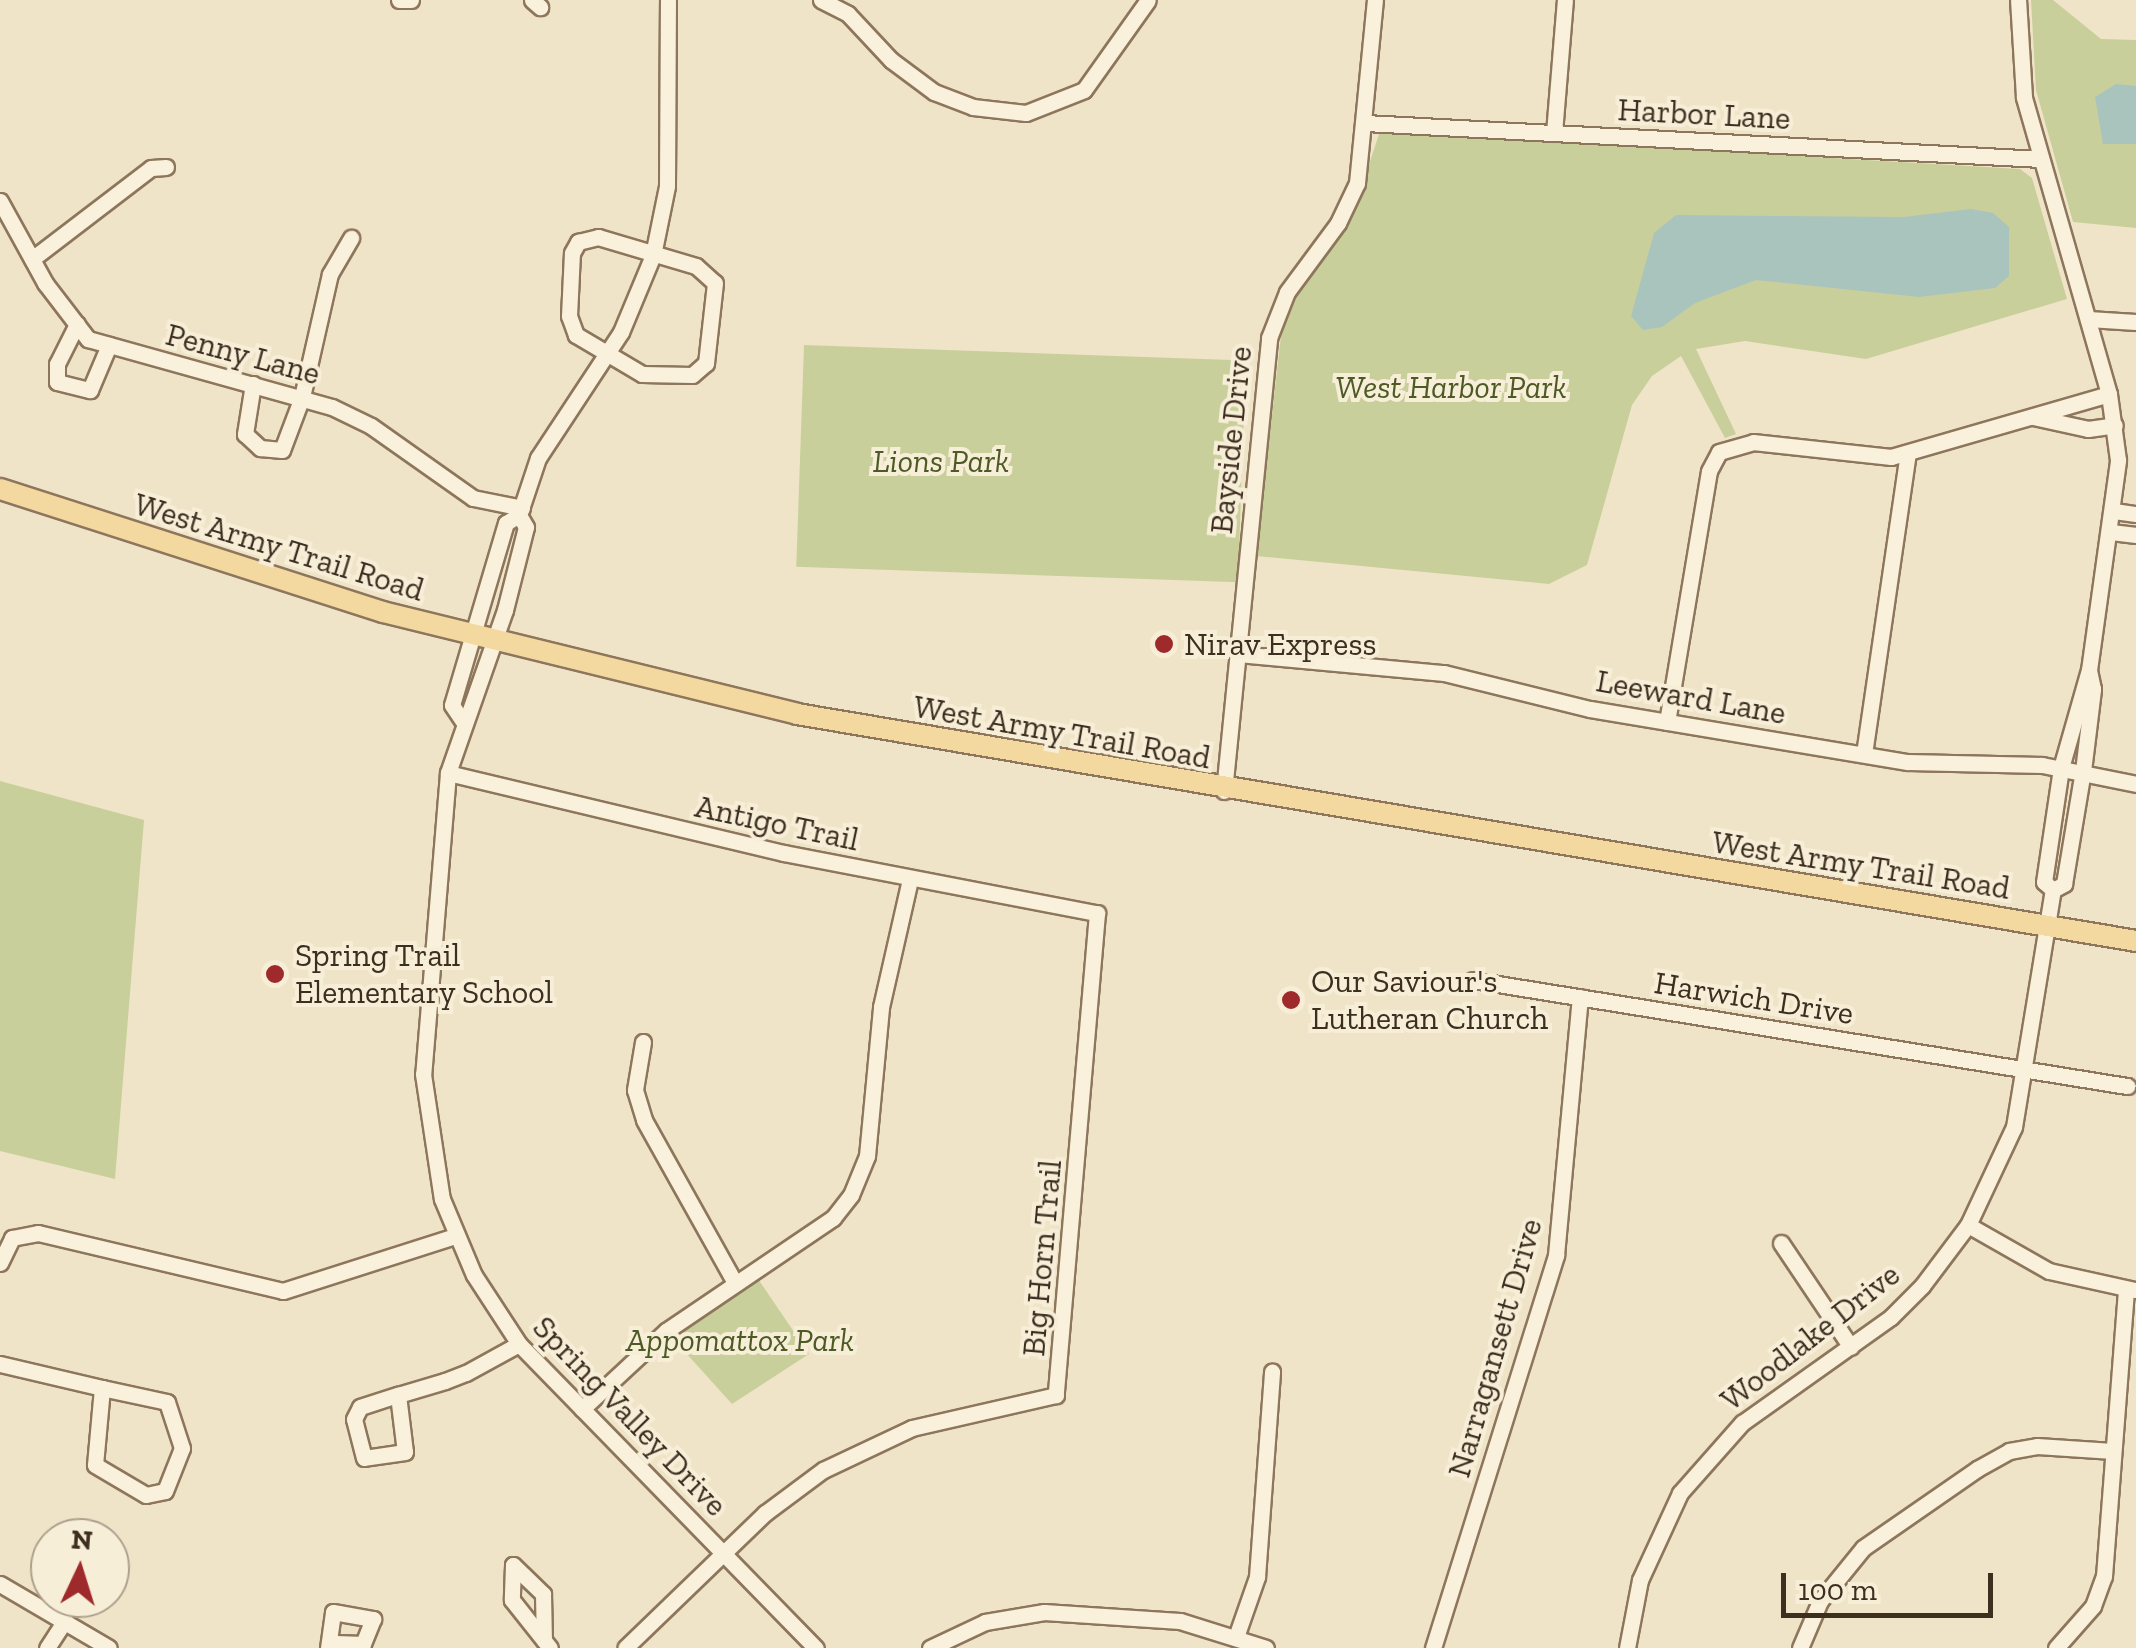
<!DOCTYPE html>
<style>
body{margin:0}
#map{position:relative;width:2136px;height:1648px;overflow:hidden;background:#f0e4c8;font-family:"Zilla Slab",serif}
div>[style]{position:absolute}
.green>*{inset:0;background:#c9cf9b;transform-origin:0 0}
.water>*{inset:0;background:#a9c4bc}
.roads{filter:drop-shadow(2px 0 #8d765c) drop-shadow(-2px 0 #8d765c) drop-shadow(0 2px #8d765c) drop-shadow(0 -2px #8d765c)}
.minor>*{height:15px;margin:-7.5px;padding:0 7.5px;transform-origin:7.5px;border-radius:7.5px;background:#faf1dc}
.major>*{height:20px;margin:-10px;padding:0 10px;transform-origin:10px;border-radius:10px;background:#f3d9a0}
.dots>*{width:28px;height:28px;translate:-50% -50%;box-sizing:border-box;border:5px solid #f7eed8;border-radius:50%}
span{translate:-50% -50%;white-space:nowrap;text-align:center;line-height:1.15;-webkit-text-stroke:8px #f7eed8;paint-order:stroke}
.street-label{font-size:32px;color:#3d2e20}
.park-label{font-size:32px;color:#4d5a26;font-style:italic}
.poi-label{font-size:32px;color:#3d2e20}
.left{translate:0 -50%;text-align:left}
.north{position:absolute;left:30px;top:1518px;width:100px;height:100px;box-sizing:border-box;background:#f7eed8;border:2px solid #ada18e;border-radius:50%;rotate:4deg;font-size:28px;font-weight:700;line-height:40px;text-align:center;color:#3d2e20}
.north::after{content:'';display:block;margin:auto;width:35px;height:45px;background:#9e2a2b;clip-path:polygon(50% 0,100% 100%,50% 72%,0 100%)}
.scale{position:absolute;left:1781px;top:1573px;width:212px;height:45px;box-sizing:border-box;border:5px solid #3d2e20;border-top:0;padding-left:12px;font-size:30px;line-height:35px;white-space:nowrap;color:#3d2e20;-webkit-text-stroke:8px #f7eed8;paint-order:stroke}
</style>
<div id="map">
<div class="green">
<i style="clip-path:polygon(2031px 0,2053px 0,2101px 39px,2136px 40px,2136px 228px,2073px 222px,2036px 90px)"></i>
<i style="clip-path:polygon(1380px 131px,2020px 169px,2032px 178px,2067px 299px,1866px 359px,1745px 341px,1696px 349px,1736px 434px,1725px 438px,1681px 356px,1652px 376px,1632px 405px,1587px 565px,1549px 584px,1256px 556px,1283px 318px,1358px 198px)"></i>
<i style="left:804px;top:345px;width:442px;height:222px;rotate:2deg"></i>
<i style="clip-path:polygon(0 781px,144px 820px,115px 1179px,0 1151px)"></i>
<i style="clip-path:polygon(752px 1270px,809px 1354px,732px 1404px,666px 1331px)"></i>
</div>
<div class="water">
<i style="clip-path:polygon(2116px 84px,2136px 86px,2136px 144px,2103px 144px,2095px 97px)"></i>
<i style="clip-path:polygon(1971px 209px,1993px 213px,2009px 227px,2009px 276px,1995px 288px,1919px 297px,1756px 280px,1695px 303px,1662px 327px,1643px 330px,1631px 316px,1654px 233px,1676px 215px,1904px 217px)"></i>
</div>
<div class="roads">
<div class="minor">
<i style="left:399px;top:0;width:12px"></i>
<i style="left:532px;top:0;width:11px;rotate:41deg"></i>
<i style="left:821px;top:0;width:30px;rotate:27deg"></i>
<i style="left:848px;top:14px;width:63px;rotate:46.9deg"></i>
<i style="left:891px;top:60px;width:54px;rotate:36.7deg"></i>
<i style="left:934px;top:92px;width:42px;rotate:21deg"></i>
<i style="left:973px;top:107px;width:53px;rotate:6.5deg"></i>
<i style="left:1026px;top:113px;width:62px;rotate:-21.6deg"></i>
<i style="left:1084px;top:90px;width:110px;rotate:-54.6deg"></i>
<i style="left:1365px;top:123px;width:676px;rotate:3.05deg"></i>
<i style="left:1554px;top:133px;width:133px;rotate:-85.3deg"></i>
<i style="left:0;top:201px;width:94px;rotate:61.2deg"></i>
<i style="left:45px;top:283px;width:71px;rotate:52.5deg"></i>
<i style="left:88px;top:339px;width:253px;rotate:15.6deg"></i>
<i style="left:332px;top:407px;width:43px;rotate:26deg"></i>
<i style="left:371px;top:426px;width:125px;rotate:35.2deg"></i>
<i style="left:473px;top:498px;width:50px;rotate:11.5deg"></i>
<i style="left:598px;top:237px;width:102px;rotate:16.5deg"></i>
<i style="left:696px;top:266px;width:25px;rotate:42deg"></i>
<i style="left:715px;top:283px;width:81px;rotate:96.4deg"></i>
<i style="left:706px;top:363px;width:18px;rotate:139deg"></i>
<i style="left:692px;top:375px;width:50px;rotate:-178.9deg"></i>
<i style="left:642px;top:374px;width:77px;rotate:-149.4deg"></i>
<i style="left:576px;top:335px;width:20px;rotate:-110deg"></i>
<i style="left:569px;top:316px;width:63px;rotate:-87.3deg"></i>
<i style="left:572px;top:253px;width:13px;rotate:-61deg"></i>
<i style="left:578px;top:242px;width:21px;rotate:-14deg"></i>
<i style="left:32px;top:259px;width:150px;rotate:-37.4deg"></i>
<i style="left:151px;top:168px;width:15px;rotate:-4deg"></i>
<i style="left:2088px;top:319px;width:48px;rotate:3.6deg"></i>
<i style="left:77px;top:324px;width:45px;rotate:116.6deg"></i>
<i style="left:57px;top:364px;width:18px;rotate:90deg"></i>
<i style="left:57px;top:382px;width:34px;rotate:14deg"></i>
<i style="left:90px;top:390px;width:49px;rotate:-67.1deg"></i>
<i style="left:253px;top:384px;width:51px;rotate:99.1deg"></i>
<i style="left:245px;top:434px;width:21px;rotate:43deg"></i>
<i style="left:260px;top:448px;width:22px;rotate:5deg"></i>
<i style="left:282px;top:450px;width:57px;rotate:-69.3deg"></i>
<i style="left:302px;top:397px;width:126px;rotate:-77.2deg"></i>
<i style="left:330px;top:274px;width:42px;rotate:-59.7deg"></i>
<i style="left:2033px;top:417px;width:56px;rotate:12.3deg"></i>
<i style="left:2088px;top:429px;width:27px;rotate:-8deg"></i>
<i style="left:2114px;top:511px;width:22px;rotate:8deg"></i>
<i style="left:519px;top:515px;width:14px;rotate:60deg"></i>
<i style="left:526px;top:527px;width:86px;rotate:104.2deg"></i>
<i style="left:505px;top:610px;width:173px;rotate:109.3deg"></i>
<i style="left:448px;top:773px;width:302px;rotate:94.7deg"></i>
<i style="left:423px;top:1074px;width:126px;rotate:81.4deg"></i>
<i style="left:442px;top:1199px;width:82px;rotate:67.2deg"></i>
<i style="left:474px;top:1275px;width:82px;rotate:56.9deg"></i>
<i style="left:519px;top:1344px;width:425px;rotate:45.7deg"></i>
<i style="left:2111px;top:532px;width:25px;rotate:7deg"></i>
<i style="left:1238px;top:654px;width:207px;rotate:5.3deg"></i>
<i style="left:1444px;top:673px;width:150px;rotate:13.9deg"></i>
<i style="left:1590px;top:709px;width:322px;rotate:9.5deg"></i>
<i style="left:1908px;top:762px;width:134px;rotate:1.3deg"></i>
<i style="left:2042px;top:765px;width:96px;rotate:11.4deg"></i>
<i style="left:462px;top:720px;width:18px;rotate:-124deg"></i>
<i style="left:452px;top:705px;width:190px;rotate:-73.5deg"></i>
<i style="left:506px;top:523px;width:15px;rotate:-32deg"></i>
<i style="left:519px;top:515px;width:60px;rotate:-71.6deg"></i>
<i style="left:538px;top:458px;width:151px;rotate:-56.6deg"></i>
<i style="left:621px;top:332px;width:83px;rotate:-67.4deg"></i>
<i style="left:653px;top:255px;width:70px;rotate:-78.5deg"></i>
<i style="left:667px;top:186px;width:186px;rotate:-89.7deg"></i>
<i style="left:1667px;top:722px;width:254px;rotate:-80.5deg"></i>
<i style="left:1709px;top:471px;width:21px;rotate:-62deg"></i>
<i style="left:1719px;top:452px;width:35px;rotate:-16deg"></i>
<i style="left:1753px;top:442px;width:139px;rotate:6.2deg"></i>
<i style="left:1891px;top:457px;width:227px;rotate:-16.1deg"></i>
<i style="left:1864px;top:754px;width:303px;rotate:-81.7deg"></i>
<i style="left:448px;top:773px;width:345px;rotate:13.4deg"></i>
<i style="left:784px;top:853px;width:319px;rotate:10.9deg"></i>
<i style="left:1097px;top:913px;width:484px;rotate:94.9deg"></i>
<i style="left:1056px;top:1395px;width:148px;rotate:167.1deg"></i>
<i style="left:912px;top:1428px;width:98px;rotate:154.7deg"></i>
<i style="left:823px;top:1470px;width:72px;rotate:143.4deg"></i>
<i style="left:765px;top:1513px;width:194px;rotate:136deg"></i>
<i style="left:1224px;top:791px;width:455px;rotate:-84.3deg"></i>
<i style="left:1269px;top:338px;width:49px;rotate:-68.6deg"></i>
<i style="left:1287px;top:292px;width:86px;rotate:-53.5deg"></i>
<i style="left:1338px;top:223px;width:44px;rotate:-64.6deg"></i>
<i style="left:1357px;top:183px;width:184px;rotate:-84.4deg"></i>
<i style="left:2053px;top:890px;width:13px;rotate:-29deg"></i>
<i style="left:2064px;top:884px;width:115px;rotate:-80.5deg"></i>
<i style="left:2083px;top:771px;width:83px;rotate:-83deg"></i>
<i style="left:2093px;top:689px;width:19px;rotate:-102deg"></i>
<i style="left:1473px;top:980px;width:663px;rotate:9.21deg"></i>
<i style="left:643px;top:1042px;width:49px;rotate:99.5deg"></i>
<i style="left:635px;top:1090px;width:31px;rotate:73deg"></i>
<i style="left:644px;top:1120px;width:184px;rotate:60.8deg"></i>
<i style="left:1968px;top:1225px;width:93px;rotate:29.6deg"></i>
<i style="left:2049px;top:1271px;width:88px;rotate:12.5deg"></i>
<i style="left:1781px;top:1243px;width:125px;rotate:56.1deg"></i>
<i style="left:0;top:1263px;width:28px;rotate:-64deg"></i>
<i style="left:12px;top:1238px;width:26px;rotate:-11deg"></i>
<i style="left:38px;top:1233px;width:252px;rotate:13.3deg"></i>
<i style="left:283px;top:1291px;width:181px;rotate:-17.7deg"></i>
<i style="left:0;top:1364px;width:105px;rotate:13.2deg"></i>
<i style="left:102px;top:1388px;width:77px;rotate:95.2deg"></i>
<i style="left:95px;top:1465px;width:59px;rotate:30.5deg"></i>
<i style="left:146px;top:1495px;width:19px;rotate:-12deg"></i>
<i style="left:165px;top:1491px;width:46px;rotate:-68.4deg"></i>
<i style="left:182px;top:1448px;width:48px;rotate:-108.1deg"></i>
<i style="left:167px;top:1402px;width:66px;rotate:-167.8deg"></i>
<i style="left:398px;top:1395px;width:57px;rotate:83deg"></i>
<i style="left:405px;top:1452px;width:41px;rotate:171.7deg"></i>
<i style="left:364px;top:1458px;width:40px;rotate:-104.4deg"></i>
<i style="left:354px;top:1419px;width:13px;rotate:-63deg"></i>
<i style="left:360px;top:1407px;width:40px;rotate:-18deg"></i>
<i style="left:398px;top:1395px;width:49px;rotate:-16.6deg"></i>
<i style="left:445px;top:1381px;width:22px;rotate:-21deg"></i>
<i style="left:466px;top:1373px;width:60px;rotate:-28.7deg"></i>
<i style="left:582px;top:1409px;width:115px;rotate:-42.9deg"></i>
<i style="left:666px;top:1331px;width:202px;rotate:-34.1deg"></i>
<i style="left:833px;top:1218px;width:29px;rotate:-52deg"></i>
<i style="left:851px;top:1195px;width:42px;rotate:-67.7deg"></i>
<i style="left:867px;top:1156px;width:150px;rotate:-84.6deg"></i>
<i style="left:881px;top:1007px;width:131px;rotate:-77.2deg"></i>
<i style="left:513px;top:1565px;width:35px;rotate:92deg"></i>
<i style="left:512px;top:1600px;width:61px;rotate:51.6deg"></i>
<i style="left:513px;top:1565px;width:42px;rotate:44deg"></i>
<i style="left:543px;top:1594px;width:46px;rotate:88.8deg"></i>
<i style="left:0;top:1584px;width:126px;rotate:30.4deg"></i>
<i style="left:1236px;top:1637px;width:64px;rotate:-70.7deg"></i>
<i style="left:1257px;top:1577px;width:206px;rotate:-85.8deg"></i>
<i style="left:47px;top:1648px;width:33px;rotate:-57deg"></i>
<i style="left:328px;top:1648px;width:36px;rotate:-82deg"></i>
<i style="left:333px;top:1612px;width:41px;rotate:9.9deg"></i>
<i style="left:373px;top:1619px;width:27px;rotate:112deg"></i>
<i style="left:363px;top:1644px;width:34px;rotate:-178deg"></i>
<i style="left:930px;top:1648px;width:61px;rotate:-25.3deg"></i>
<i style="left:985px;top:1622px;width:60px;rotate:-9.6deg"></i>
<i style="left:1044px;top:1612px;width:136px;rotate:3.8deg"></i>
<i style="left:1180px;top:1621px;width:90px;rotate:17.4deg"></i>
<i style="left:1433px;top:1648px;width:412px;rotate:-72.6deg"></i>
<i style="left:1556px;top:1255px;width:259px;rotate:-84.7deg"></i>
<i style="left:1627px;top:1648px;width:69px;rotate:-79.2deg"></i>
<i style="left:1640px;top:1580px;width:96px;rotate:-65.3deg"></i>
<i style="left:1680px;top:1493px;width:94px;rotate:-48.5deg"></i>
<i style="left:1742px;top:1423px;width:183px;rotate:-35.4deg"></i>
<i style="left:1891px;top:1317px;width:44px;rotate:-45deg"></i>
<i style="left:1922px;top:1286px;width:76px;rotate:-53deg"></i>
<i style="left:1968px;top:1225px;width:108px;rotate:-64.9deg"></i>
<i style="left:2014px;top:1127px;width:240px;rotate:-80.7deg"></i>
<i style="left:2053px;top:890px;width:12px;rotate:-138deg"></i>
<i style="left:2044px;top:882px;width:115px;rotate:-81.5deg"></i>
<i style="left:2061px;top:768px;width:102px;rotate:-74.1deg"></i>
<i style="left:2089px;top:670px;width:212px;rotate:-82.1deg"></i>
<i style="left:2118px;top:460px;width:67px;rotate:-97.8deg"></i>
<i style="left:2109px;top:394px;width:309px;rotate:-106deg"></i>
<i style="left:2024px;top:97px;width:97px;rotate:-93.5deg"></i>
<i style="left:1800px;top:1648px;width:51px;rotate:-66.9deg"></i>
<i style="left:1820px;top:1601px;width:68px;rotate:-50.9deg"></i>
<i style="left:1863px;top:1548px;width:139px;rotate:-34.7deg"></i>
<i style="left:1977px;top:1469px;width:37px;rotate:-29deg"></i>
<i style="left:2009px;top:1451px;width:28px;rotate:-10deg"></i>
<i style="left:2037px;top:1446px;width:76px;rotate:3.8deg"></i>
<i style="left:2056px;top:1648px;width:56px;rotate:-48.6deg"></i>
<i style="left:2093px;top:1606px;width:32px;rotate:-70deg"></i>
<i style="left:2104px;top:1576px;width:287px;rotate:-85.6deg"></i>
</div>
<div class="major">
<i style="left:0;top:489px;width:402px;rotate:17.8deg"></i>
<i style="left:383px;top:612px;width:426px;rotate:13.8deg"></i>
<i style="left:797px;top:714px;width:1358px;rotate:9.62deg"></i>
</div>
</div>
<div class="dots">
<i style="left:1164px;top:644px;background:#9e2a2b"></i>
<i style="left:275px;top:974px;background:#9e2a2b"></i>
<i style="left:1291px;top:1000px;background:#9e2a2b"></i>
</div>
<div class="street-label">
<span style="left:1704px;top:114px;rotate:3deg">Harbor Lane</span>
<span style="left:243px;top:354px;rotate:15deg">Penny Lane</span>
<span style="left:1231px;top:440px;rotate:-84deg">Bayside Drive</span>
<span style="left:279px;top:547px;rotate:17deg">West Army Trail Road</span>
<span style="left:1691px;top:697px;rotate:10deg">Leeward Lane</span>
<span style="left:1062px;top:732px;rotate:10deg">West Army Trail Road</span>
<span style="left:777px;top:823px;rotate:12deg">Antigo Trail</span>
<span style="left:1861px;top:865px;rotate:9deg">West Army Trail Road</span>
<span style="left:1754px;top:998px;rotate:9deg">Harwich Drive</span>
<span style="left:1042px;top:1258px;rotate:-85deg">Big Horn Trail</span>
<span style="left:1810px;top:1337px;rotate:-38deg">Woodlake Drive</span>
<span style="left:1495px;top:1348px;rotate:-74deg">Narragansett Drive</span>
<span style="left:630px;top:1416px;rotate:46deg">Spring Valley Drive</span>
</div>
<div class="park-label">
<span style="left:1451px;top:387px">West Harbor Park</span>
<span style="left:941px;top:461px">Lions Park</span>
<span style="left:740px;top:1340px">Appomattox Park</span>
</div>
<div class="poi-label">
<span class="left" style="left:1184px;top:644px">Nirav Express</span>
<span class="left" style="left:295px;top:974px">Spring Trail<br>Elementary School</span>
<span class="left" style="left:1311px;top:1000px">Our Saviour's<br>Lutheran Church</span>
</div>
<div class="north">N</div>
<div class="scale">100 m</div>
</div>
